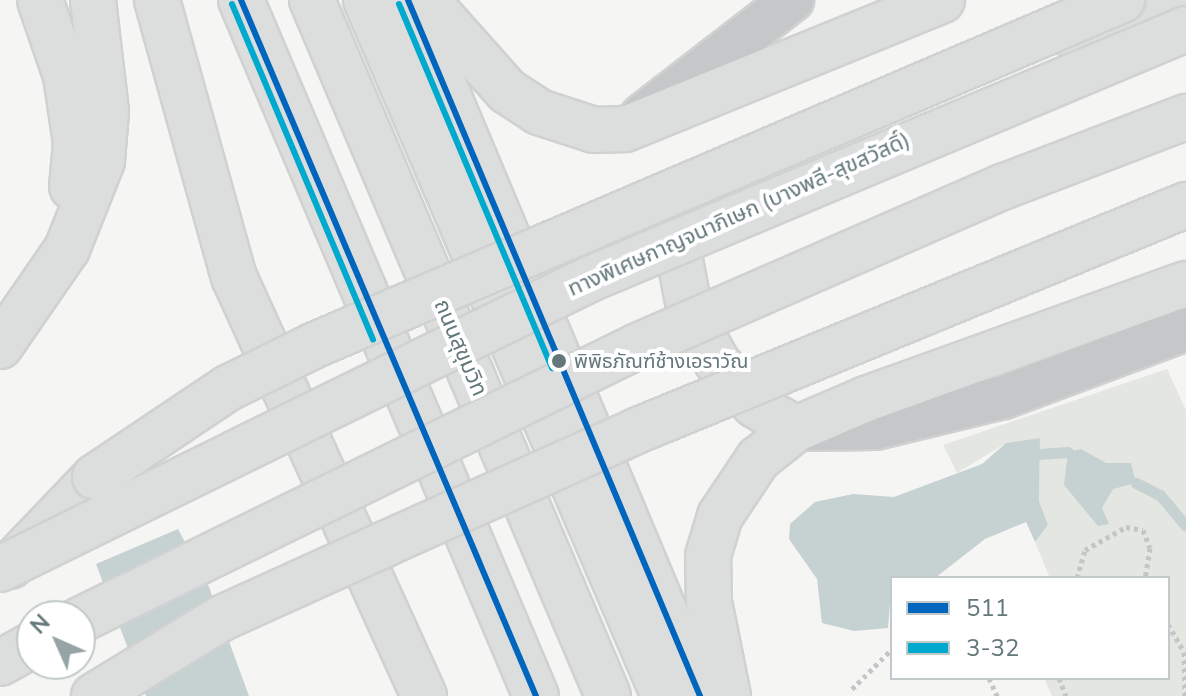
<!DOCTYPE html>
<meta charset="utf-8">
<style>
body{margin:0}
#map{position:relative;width:1186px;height:696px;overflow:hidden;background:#f5f5f4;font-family:"Nunito Sans","Noto Sans Thai",sans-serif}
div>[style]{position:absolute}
.green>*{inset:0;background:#e4e6e1}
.water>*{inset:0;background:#c6d1d1}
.stream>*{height:11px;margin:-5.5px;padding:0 5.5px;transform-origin:5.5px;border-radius:5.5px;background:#c6d1d1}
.path>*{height:5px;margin-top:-2.5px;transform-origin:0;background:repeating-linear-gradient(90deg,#c4c5c5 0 4px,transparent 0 8px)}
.roads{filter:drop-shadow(2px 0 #d0d1d1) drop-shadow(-2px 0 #d0d1d1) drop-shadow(0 2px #d0d1d1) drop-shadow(0 -2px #d0d1d1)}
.minor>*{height:42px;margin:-21px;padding:0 21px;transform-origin:21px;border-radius:21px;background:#c5c7c8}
.trunk>*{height:44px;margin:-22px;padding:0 22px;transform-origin:22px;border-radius:22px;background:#dcdddd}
.motorway>*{height:44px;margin:-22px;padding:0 22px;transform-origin:22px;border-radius:22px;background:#dcdddd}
.bridges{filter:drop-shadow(2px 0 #d0d1d1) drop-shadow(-2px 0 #d0d1d1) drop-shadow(0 2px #d0d1d1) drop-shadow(0 -2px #d0d1d1)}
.motorway-bridge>*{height:44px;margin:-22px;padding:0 22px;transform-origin:22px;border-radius:22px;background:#dcdddd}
.bus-1>*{height:6px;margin:-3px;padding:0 3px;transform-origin:3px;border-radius:3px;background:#0065bd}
.bus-2>*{height:6px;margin:-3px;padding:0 3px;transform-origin:3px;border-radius:3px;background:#00a9ce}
.dots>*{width:22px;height:22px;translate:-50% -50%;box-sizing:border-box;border:4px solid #fff;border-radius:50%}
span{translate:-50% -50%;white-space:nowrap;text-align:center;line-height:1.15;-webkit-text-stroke:8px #fff;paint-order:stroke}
.bus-label{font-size:20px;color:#64787b}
.left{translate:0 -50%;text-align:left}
.street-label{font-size:22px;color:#64787b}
.legend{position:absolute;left:890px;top:576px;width:280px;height:104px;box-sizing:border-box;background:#fff;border:2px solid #c1c9ca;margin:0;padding:10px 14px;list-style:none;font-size:24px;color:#64787b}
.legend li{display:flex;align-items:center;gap:16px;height:40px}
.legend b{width:40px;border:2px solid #c1c9ca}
.north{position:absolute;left:16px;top:600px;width:80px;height:80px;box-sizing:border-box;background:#fff;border:2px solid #c1c9ca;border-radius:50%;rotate:315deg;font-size:22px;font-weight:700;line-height:32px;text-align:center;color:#64787b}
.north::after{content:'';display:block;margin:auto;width:28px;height:36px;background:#97a4a5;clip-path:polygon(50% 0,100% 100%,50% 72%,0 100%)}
</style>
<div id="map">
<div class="green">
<i style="clip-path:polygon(1167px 369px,1186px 410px,1186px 696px,1052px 696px,1044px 678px,1168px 678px,1168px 578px,1050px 578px,1035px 542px,1048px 525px,1039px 501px,1040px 438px,1006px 443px,957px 473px,943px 445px)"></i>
</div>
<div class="water">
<i style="clip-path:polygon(1040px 438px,1039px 501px,1048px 525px,1035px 542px,1026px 522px,985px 539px,935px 578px,892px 578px,888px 628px,854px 631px,822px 623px,817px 579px,789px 539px,790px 524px,815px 502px,853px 494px,894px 497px,982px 464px,1006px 443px)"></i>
<i style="clip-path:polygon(1081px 449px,1106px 463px,1131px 463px,1136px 483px,1113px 489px,1102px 508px,1109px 524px,1098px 526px,1064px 485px,1068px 452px)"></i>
<i style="clip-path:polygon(178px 529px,209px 587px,249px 696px,146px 696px,96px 564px)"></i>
</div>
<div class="stream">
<i style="left:1039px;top:454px;width:29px;rotate:-4deg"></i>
<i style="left:1136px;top:483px;width:27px;rotate:27deg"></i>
<i style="left:1160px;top:495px;width:40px;rotate:50deg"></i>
</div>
<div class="path">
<i style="left:1077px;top:578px;width:29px;rotate:-74deg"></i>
<i style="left:1085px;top:550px;width:47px;rotate:-29.3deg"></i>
<i style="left:1126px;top:527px;width:17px;rotate:10deg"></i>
<i style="left:1143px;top:530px;width:19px;rotate:69deg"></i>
<i style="left:1150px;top:548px;width:30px;rotate:99deg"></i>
<i style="left:1168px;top:624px;width:32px;rotate:60deg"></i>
<i style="left:1184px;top:652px;width:44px;rotate:88.7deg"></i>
<i style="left:989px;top:678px;width:20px;rotate:66deg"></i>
<i style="left:1059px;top:678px;width:19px;rotate:69deg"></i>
<i style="left:852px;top:689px;width:57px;rotate:-45deg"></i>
</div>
<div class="roads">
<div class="minor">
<i style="left:642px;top:116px;width:190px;rotate:-37.7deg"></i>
<i style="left:799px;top:429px;width:76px;rotate:-0.8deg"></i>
<i style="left:875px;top:428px;width:133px;rotate:-13.5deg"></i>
<i style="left:1004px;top:397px;width:194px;rotate:-20.5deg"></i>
</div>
<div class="trunk">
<i style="left:241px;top:0;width:756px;rotate:67.03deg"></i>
<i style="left:312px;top:0;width:756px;rotate:66.96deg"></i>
</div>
<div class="motorway">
<i style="left:40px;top:0;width:80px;rotate:71.1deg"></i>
<i style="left:66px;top:76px;width:68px;rotate:81.5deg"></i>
<i style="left:76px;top:143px;width:44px;rotate:95.2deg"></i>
<i style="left:157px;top:0;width:288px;rotate:74.5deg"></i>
<i style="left:234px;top:277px;width:460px;rotate:65.6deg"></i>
<i style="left:366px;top:0;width:757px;rotate:66.82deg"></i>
<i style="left:408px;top:0;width:755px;rotate:67.24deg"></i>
<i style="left:426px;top:0;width:122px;rotate:48.3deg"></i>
<i style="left:507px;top:91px;width:38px;rotate:33deg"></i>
<i style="left:539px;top:112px;width:58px;rotate:18.1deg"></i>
<i style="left:594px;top:130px;width:31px;rotate:-2deg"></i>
<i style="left:625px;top:129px;width:342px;rotate:-22.1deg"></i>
<i style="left:1078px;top:41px;width:109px;rotate:-22.1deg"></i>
<i style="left:721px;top:184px;width:38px;rotate:158deg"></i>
<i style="left:686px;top:198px;width:24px;rotate:125deg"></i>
<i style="left:672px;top:218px;width:96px;rotate:79.2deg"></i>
<i style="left:690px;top:312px;width:57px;rotate:61.6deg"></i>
<i style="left:717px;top:362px;width:57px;rotate:48.5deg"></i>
<i style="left:755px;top:405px;width:48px;rotate:30.3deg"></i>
<i style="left:0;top:346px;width:118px;rotate:-55.4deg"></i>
<i style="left:67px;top:249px;width:95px;rotate:-68.3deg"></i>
<i style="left:102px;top:161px;width:50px;rotate:-85.4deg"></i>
<i style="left:106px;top:111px;width:112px;rotate:-96.7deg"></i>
<i style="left:10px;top:566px;width:123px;rotate:-46.3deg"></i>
<i style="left:0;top:663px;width:37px;rotate:-29deg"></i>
<i style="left:728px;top:696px;width:96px;rotate:-101.4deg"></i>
<i style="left:709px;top:602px;width:46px;rotate:-91.2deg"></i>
<i style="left:708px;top:556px;width:42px;rotate:-73.3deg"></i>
<i style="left:720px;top:516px;width:69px;rotate:-56.3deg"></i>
<i style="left:758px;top:459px;width:48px;rotate:-38.3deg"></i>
<i style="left:796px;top:429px;width:76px;rotate:-23.2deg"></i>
<i style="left:866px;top:399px;width:340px;rotate:-19.8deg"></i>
</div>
</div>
<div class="bridges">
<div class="motorway-bridge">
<i style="left:95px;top:477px;width:160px;rotate:-33.8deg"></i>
<i style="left:228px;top:388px;width:97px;rotate:-26.3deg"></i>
<i style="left:315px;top:345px;width:878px;rotate:-23.15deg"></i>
<i style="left:0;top:569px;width:660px;rotate:-26.18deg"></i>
<i style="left:592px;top:278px;width:644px;rotate:-22.74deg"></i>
<i style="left:80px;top:620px;width:622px;rotate:-26.15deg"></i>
<i style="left:638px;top:346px;width:400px;rotate:-23.6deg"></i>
<i style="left:1005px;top:186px;width:194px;rotate:-20.9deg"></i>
<i style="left:94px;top:696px;width:148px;rotate:-31.4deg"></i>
<i style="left:220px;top:619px;width:181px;rotate:-24.4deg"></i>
<i style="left:385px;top:544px;width:275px;rotate:-24.2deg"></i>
<i style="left:636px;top:431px;width:595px;rotate:-22.34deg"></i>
</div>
</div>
<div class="bus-1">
<i style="left:241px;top:0;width:756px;rotate:67.03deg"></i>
<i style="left:408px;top:0;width:755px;rotate:67.24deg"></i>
</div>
<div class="bus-2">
<i style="left:232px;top:4px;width:364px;rotate:67.2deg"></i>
<i style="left:399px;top:4px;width:395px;rotate:67.2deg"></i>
</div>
<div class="dots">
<i style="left:559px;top:361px;background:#64787b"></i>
</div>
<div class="bus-label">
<span class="left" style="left:574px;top:361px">พิพิธภัณฑ์ช้างเอราวัณ</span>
</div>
<div class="street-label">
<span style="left:739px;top:215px;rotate:-24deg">ทางพิเศษกาญจนาภิเษก (บางพลี-สุขสวัสดิ์)</span>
<span style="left:460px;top:348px;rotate:67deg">ถนนสุขุมวิท</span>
</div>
<ul class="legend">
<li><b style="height:10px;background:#0065bd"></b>511</li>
<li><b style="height:10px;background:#00a9ce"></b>3-32</li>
</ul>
<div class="north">N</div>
</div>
